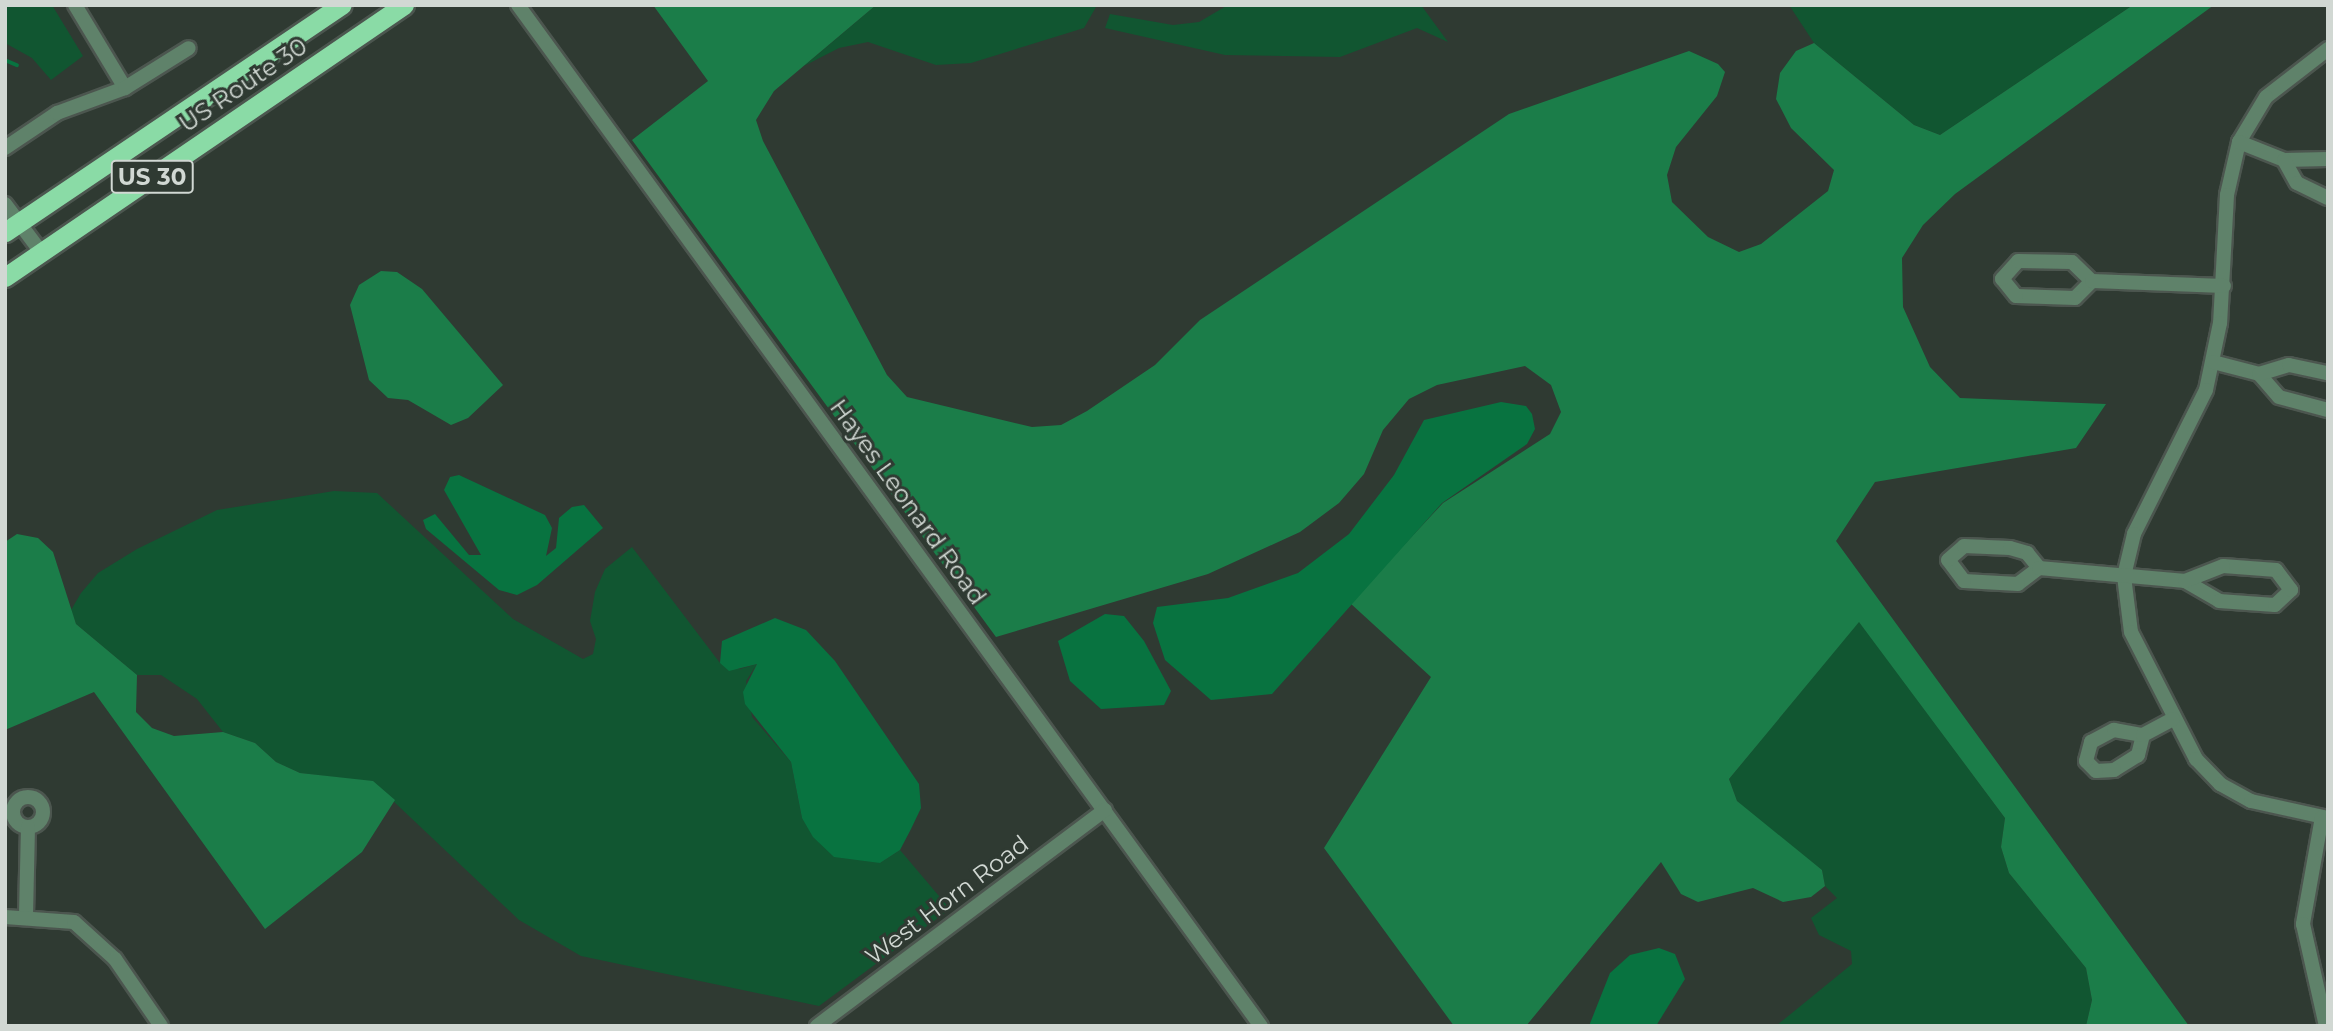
<!DOCTYPE html>
<style>
body{margin:0}
#map{position:relative;width:2333px;height:1031px;overflow:hidden;background:#2f3a32;font-family:Montserrat,sans-serif}
div>[style]{position:absolute}
.green>*{inset:0;background:#115631}
.forest>*{inset:0;background:#1b7d49}
.water>*{inset:0;background:#087340}
.stream>*{height:3.5px;margin:-1.75px;padding:0 1.75px;transform-origin:1.75px;border-radius:1.75px;background:#087340}
.roads{filter:drop-shadow(2px 0 #4c564f) drop-shadow(-2px 0 #4c564f) drop-shadow(0 2px #4c564f) drop-shadow(0 -2px #4c564f)}
.minor>*{height:14px;margin:-7px;padding:0 7px;transform-origin:7px;border-radius:7px;background:#5f826a}
.minor>.ring{margin:-7px;padding:0;box-sizing:content-box;background:none;border:14px solid #5f826a;border-radius:50%}
.trunk>*{height:19px;margin:-9.5px;padding:0 9.5px;transform-origin:9.5px;border-radius:9.5px;background:#8adba6}
span{translate:-50% -50%;white-space:nowrap;text-align:center;line-height:1.15;-webkit-text-stroke:6px #2f3a32;paint-order:stroke}
.shield-label span{padding:2px 5px;background:#2f3a32;border:2px solid;border-radius:5px;-webkit-text-stroke-width:0}
.shield-label{font-size:23px;color:#d1d8d3;font-weight:700}
.street-label{font-size:24px;color:#d1d8d3}
.frame{position:absolute;inset:0;border:7px solid #d1d8d3;pointer-events:none}
</style>
<div id="map">
<div class="green">
<i style="clip-path:polygon(5px 5px,52px 5px,83px 56px,51px 80px,32px 58px,5px 43px)"></i>
<i style="clip-path:polygon(876px 5px,1094px 5px,1096px 7px,1084px 28px,971px 63px,936px 65px,868px 42px,839px 48px,804px 66px)"></i>
<i style="clip-path:polygon(1228px 5px,1421px 5px,1448px 42px,1417px 28px,1340px 57px,1225px 55px,1105px 28px,1110px 14px,1173px 25px,1199px 22px)"></i>
<i style="clip-path:polygon(1789px 5px,2133px 5px,1940px 135px,1914px 125px,1814px 43px)"></i>
<i style="clip-path:polygon(334px 491px,377px 493px,513px 619px,583px 659px,593px 654px,596px 639px,590px 621px,595px 592px,605px 569px,632px 547px,720px 663px,740px 669px,757px 664px,746px 681px,752px 717px,791px 762px,802px 818px,880px 863px,900px 850px,950px 909px,819px 1006px,581px 956px,519px 920px,373px 782px,300px 773px,276px 762px,255px 743px,223px 732px,197px 699px,161px 675px,137px 675px,76px 624px,71px 610px,81px 593px,98px 573px,137px 549px,217px 510px)"></i>
<i style="clip-path:polygon(1859px 621px,2005px 818px,2001px 847px,2009px 873px,2086px 968px,2092px 1000px,2086px 1026px,1776px 1026px,1852px 964px,1851px 951px,1819px 935px,1811px 918px,1837px 898px,1825px 886px,1822px 870px,1755px 819px,1737px 801px,1729px 779px)"></i>
</div>
<div class="forest">
<i style="clip-path:polygon(653px 5px,876px 5px,774px 91px,756px 120px,763px 141px,887px 375px,907px 397px,1032px 427px,1061px 425px,1087px 411px,1155px 365px,1200px 320px,1509px 114px,1689px 51px,1718px 64px,1725px 72px,1717px 96px,1676px 147px,1667px 175px,1672px 202px,1708px 237px,1739px 252px,1761px 244px,1828px 191px,1834px 170px,1791px 128px,1776px 99px,1780px 73px,1796px 51px,1814px 43px,1914px 125px,1940px 135px,2133px 5px,2214px 5px,1955px 194px,1923px 225px,1902px 258px,1903px 307px,1930px 367px,1960px 398px,2106px 404px,2076px 448px,1875px 482px,1836px 541px,2189px 1026px,2086px 1026px,2092px 1000px,2086px 968px,2009px 873px,2001px 847px,2005px 818px,1859px 622px,1729px 779px,1737px 801px,1822px 870px,1825px 886px,1811px 897px,1783px 902px,1753px 888px,1698px 902px,1681px 894px,1661px 862px,1526px 1026px,1454px 1026px,1324px 848px,1431px 677px,1350px 603px,1443px 503px,1550px 434px,1561px 412px,1551px 385px,1525px 366px,1437px 385px,1409px 399px,1383px 430px,1364px 474px,1339px 503px,1300px 532px,1208px 574px,996px 637px,632px 140px,708px 81px)"></i>
<i style="clip-path:polygon(381px 271px,397px 272px,422px 289px,503px 385px,468px 418px,451px 425px,408px 400px,388px 398px,369px 380px,350px 305px,359px 285px)"></i>
<i style="clip-path:polygon(17px 534px,38px 538px,53px 552px,76px 624px,137px 675px,136px 712px,152px 728px,174px 736px,223px 732px,255px 743px,276px 762px,300px 773px,373px 781px,395px 800px,362px 852px,265px 929px,94px 692px,5px 730px,5px 542px)"></i>
</div>
<div class="water">
<i style="clip-path:polygon(1501px 402px,1526px 406px,1532px 414px,1535px 429px,1527px 444px,1442px 503px,1272px 694px,1211px 700px,1165px 660px,1153px 623px,1157px 607px,1228px 598px,1298px 573px,1349px 534px,1394px 475px,1424px 420px)"></i>
<i style="clip-path:polygon(459px 475px,545px 515px,552px 528px,546px 556px,556px 548px,559px 518px,572px 507px,584px 505px,603px 528px,537px 585px,517px 595px,499px 590px,426px 529px,423px 520px,435px 514px,469px 555px,481px 555px,444px 490px,450px 477px)"></i>
<i style="clip-path:polygon(1105px 614px,1124px 616px,1144px 641px,1171px 691px,1164px 705px,1101px 709px,1070px 681px,1058px 641px)"></i>
<i style="clip-path:polygon(775px 618px,806px 630px,835px 661px,919px 784px,921px 808px,911px 829px,900px 850px,880px 863px,834px 857px,813px 837px,802px 818px,791px 762px,745px 704px,743px 692px,757px 664px,729px 671px,720px 663px,722px 641px)"></i>
<i style="clip-path:polygon(1659px 948px,1675px 954px,1685px 979px,1656px 1026px,1589px 1026px,1610px 973px,1630px 955px)"></i>
</div>
<div class="stream">
<i style="left:5px;top:60px;width:13px;rotate:23deg"></i>
</div>
<div class="roads">
<div class="minor">
<i style="left:75px;top:5px;width:97px;rotate:58.9deg"></i>
<i style="left:518px;top:5px;width:1263px;rotate:53.96deg"></i>
<i style="left:2328px;top:49px;width:78px;rotate:142.3deg"></i>
<i style="left:2266px;top:97px;width:52px;rotate:121deg"></i>
<i style="left:2239px;top:142px;width:54px;rotate:102.8deg"></i>
<i style="left:2227px;top:195px;width:128px;rotate:93.1deg"></i>
<i style="left:2220px;top:323px;width:68px;rotate:101.8deg"></i>
<i style="left:2206px;top:390px;width:161px;rotate:116.6deg"></i>
<i style="left:2134px;top:534px;width:43px;rotate:103.4deg"></i>
<i style="left:2124px;top:576px;width:56px;rotate:82.9deg"></i>
<i style="left:2131px;top:632px;width:143px;rotate:62.9deg"></i>
<i style="left:2196px;top:759px;width:35px;rotate:46deg"></i>
<i style="left:2220px;top:784px;width:35px;rotate:29deg"></i>
<i style="left:2251px;top:801px;width:79px;rotate:12.4deg"></i>
<i style="left:2239px;top:142px;width:48px;rotate:21.8deg"></i>
<i style="left:2284px;top:160px;width:44px;rotate:-1.3deg"></i>
<i style="left:5px;top:148px;width:63px;rotate:-33.9deg"></i>
<i style="left:57px;top:113px;width:72px;rotate:-20.2deg"></i>
<i style="left:125px;top:88px;width:75px;rotate:-32deg"></i>
<i style="left:2284px;top:160px;width:26px;rotate:61deg"></i>
<i style="left:2297px;top:183px;width:34px;rotate:26deg"></i>
<i style="left:5px;top:204px;width:60px;rotate:53.1deg"></i>
<i style="left:2092px;top:281px;width:24px;rotate:135deg"></i>
<i style="left:2075px;top:298px;width:59px;rotate:-178.1deg"></i>
<i style="left:2016px;top:296px;width:22px;rotate:-129deg"></i>
<i style="left:2002px;top:279px;width:24px;rotate:-48deg"></i>
<i style="left:2018px;top:261px;width:54px;rotate:1.1deg"></i>
<i style="left:2072px;top:262px;width:28px;rotate:44deg"></i>
<i style="left:2092px;top:281px;width:132px;rotate:2.2deg"></i>
<i style="left:2213px;top:362px;width:48px;rotate:14.6deg"></i>
<i style="left:2259px;top:374px;width:30px;rotate:49deg"></i>
<i style="left:2279px;top:397px;width:51px;rotate:14.9deg"></i>
<i style="left:2259px;top:374px;width:31px;rotate:-17deg"></i>
<i style="left:2289px;top:365px;width:40px;rotate:12deg"></i>
<i style="left:2039px;top:568px;width:26px;rotate:143deg"></i>
<i style="left:2018px;top:584px;width:54px;rotate:-176.8deg"></i>
<i style="left:1964px;top:581px;width:26px;rotate:-127deg"></i>
<i style="left:1948px;top:560px;width:21px;rotate:-41deg"></i>
<i style="left:1964px;top:546px;width:46px;rotate:2.5deg"></i>
<i style="left:2010px;top:548px;width:18px;rotate:16deg"></i>
<i style="left:2027px;top:553px;width:19px;rotate:51deg"></i>
<i style="left:2039px;top:568px;width:147px;rotate:5.1deg"></i>
<i style="left:2185px;top:581px;width:39px;rotate:30deg"></i>
<i style="left:2219px;top:601px;width:56px;rotate:4.1deg"></i>
<i style="left:2275px;top:605px;width:22px;rotate:-43deg"></i>
<i style="left:2291px;top:590px;width:25px;rotate:-127deg"></i>
<i style="left:2276px;top:570px;width:53px;rotate:-175.7deg"></i>
<i style="left:2223px;top:566px;width:41px;rotate:158.5deg"></i>
<i style="left:2143px;top:735px;width:21px;rotate:104deg"></i>
<i style="left:2138px;top:755px;width:28px;rotate:148deg"></i>
<i style="left:2114px;top:770px;width:18px;rotate:177deg"></i>
<i style="left:2096px;top:771px;width:14px;rotate:-135deg"></i>
<i style="left:2086px;top:761px;width:20px;rotate:-75deg"></i>
<i style="left:2091px;top:742px;width:26px;rotate:-28deg"></i>
<i style="left:2114px;top:730px;width:29px;rotate:10deg"></i>
<i style="left:2143px;top:735px;width:34px;rotate:-28deg"></i>
<i class="ring" style="left:13px;top:797px;width:16px;height:16px"></i>
<i style="left:2322px;top:817px;width:109px;rotate:100.1deg"></i>
<i style="left:2303px;top:924px;width:105px;rotate:77.3deg"></i>
<i style="left:26px;top:915px;width:88px;rotate:-88.7deg"></i>
<i style="left:5px;top:917px;width:69px;rotate:4.1deg"></i>
<i style="left:74px;top:922px;width:55px;rotate:42.1deg"></i>
<i style="left:115px;top:959px;width:81px;rotate:55.5deg"></i>
<i style="left:817px;top:1026px;width:360px;rotate:-36.9deg"></i>
</div>
<div class="trunk">
<i style="left:5px;top:232px;width:406px;rotate:-34deg"></i>
<i style="left:5px;top:277px;width:483px;rotate:-34.3deg"></i>
</div>
</div>
<div class="shield-label">
<span style="left:152px;top:177px">US 30</span>
</div>
<div class="street-label">
<span style="left:243px;top:85px;rotate:-34deg">US Route 30</span>
<span style="left:908px;top:502px;rotate:54deg">Hayes Leonard Road</span>
<span style="left:947px;top:900px;rotate:-37deg">West Horn Road</span>
</div>
<div class="frame"></div>
</div>
